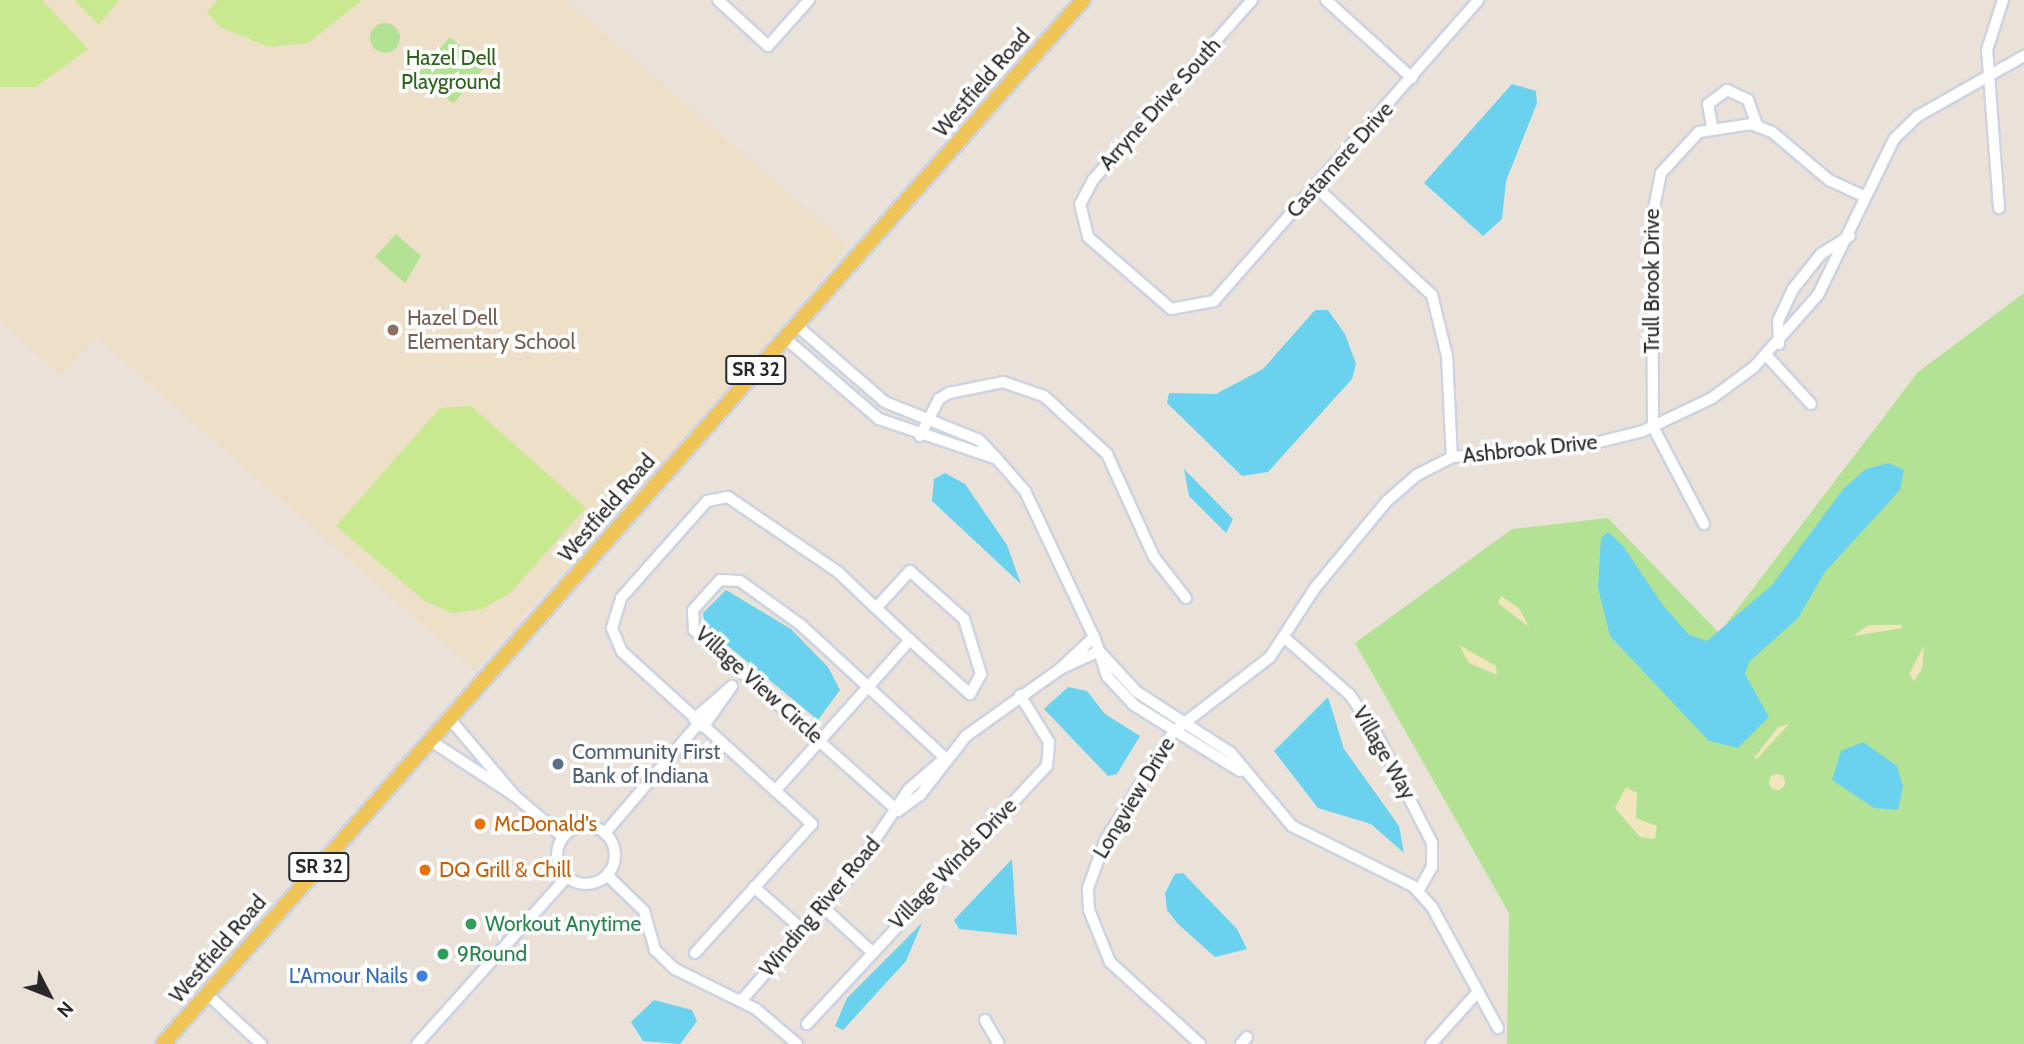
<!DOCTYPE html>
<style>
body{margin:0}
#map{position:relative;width:2024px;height:1044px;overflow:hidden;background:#eae2d9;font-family:Cabin,sans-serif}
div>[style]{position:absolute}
.education>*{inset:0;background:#eddfc8}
.green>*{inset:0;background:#b3e295;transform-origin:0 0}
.round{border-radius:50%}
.sand>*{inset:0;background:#f0e5bb}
.pitch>*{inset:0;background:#c8e990}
.water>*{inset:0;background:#6ad2ee}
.roads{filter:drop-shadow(2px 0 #ced3e1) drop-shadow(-2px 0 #ced3e1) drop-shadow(0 2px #ced3e1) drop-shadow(0 -2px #ced3e1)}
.minor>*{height:10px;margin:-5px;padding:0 5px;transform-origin:5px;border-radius:5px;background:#fff}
.minor>.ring{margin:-5px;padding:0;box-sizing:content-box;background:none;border:10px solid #fff;border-radius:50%}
.primary>*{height:14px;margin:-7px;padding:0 7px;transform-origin:7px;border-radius:7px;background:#f0c558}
.dots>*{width:19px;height:19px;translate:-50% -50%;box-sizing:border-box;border:4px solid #fff;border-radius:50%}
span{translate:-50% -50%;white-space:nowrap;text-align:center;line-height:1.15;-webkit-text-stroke:7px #fff;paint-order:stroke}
.shield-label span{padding:2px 5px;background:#fff;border:2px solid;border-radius:5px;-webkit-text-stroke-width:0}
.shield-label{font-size:19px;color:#282828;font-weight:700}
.park-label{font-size:21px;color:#2c6319}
.street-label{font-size:21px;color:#282828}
.education-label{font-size:21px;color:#785e54}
.left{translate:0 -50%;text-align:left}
.service-label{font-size:21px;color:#4e5e75}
.food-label{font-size:21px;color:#c56008}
.leisure-label{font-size:21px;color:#27864d}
.shop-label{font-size:21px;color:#366cbe}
.right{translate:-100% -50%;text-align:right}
.north{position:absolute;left:14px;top:960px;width:70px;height:70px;-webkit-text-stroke:5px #fff;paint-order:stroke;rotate:132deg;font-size:19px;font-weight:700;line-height:28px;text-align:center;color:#282828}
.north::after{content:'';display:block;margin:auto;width:24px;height:32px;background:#282828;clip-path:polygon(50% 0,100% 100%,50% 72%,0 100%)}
</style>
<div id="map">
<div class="education">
<i style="clip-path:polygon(0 0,566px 0,848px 245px,723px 396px,474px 670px,96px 337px,61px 376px,0 320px)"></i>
</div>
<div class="green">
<i class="round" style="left:370px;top:23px;width:30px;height:30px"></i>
<i style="left:450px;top:37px;width:46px;height:48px;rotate:41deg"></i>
<i style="clip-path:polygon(396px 234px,421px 256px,405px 283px,375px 257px)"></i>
<i style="clip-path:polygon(2024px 293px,2024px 1044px,1507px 1044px,1509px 913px,1355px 643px,1512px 529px,1608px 518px,1719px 633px,1918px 372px)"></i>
</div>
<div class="sand">
<i style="clip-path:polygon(1501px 596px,1519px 608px,1529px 627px,1498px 603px)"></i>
<i style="clip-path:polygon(1869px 625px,1901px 625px,1903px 628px,1853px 636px)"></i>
<i style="clip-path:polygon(1459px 645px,1496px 666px,1497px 675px,1469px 663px)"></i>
<i style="clip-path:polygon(1924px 646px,1922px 669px,1914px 681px,1909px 674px)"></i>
<i style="clip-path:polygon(1789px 724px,1757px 759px,1754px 758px,1778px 727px)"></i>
<i class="round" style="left:1769px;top:774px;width:16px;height:16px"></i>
<i style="clip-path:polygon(1626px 787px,1637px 793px,1636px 818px,1657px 826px,1655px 839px,1640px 837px,1615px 808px)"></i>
</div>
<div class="pitch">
<i style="clip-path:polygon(0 0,42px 0,88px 49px,36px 87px,0 87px)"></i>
<i style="clip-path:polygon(74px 0,119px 0,99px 25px)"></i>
<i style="clip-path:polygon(218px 0,360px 0,361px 1px,308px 43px,269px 47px,220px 27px,207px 12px)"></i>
<i style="clip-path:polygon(471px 406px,586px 508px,510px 593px,482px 609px,452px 613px,425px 601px,336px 526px,440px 408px)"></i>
</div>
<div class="water">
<i style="clip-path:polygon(1512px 84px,1536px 91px,1537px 103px,1506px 181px,1502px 219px,1483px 236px,1424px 183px)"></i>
<i style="clip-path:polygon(1315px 310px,1328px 310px,1345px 334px,1356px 364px,1352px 379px,1268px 472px,1242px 476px,1167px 403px,1169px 393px,1216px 394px,1263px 369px)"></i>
<i style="clip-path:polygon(1889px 463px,1904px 470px,1900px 490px,1825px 572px,1798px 618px,1749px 662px,1745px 674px,1769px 717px,1738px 748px,1709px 741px,1610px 636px,1598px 588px,1601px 538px,1608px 532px,1623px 546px,1662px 604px,1689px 635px,1707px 641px,1772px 585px,1844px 488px,1866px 469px)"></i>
<i style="clip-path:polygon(1184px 469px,1233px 519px,1226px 533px,1189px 496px)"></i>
<i style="clip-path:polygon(945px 473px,965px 484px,1007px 545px,1021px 584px,932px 501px,934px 479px)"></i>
<i style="clip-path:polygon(726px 590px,791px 629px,828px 667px,840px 690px,818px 720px,705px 627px,703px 613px)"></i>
<i style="clip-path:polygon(1068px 687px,1087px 691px,1105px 714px,1140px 736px,1117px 774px,1108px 776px,1044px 709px)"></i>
<i style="clip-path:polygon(1328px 697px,1344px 749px,1399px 826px,1404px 853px,1371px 824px,1318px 808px,1274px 751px)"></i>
<i style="clip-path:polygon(1863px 742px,1897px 766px,1903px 787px,1898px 810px,1874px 808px,1832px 780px,1841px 751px)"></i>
<i style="clip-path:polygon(1012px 859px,1017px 935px,959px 929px,954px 920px)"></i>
<i style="clip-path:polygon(1183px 873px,1237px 929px,1247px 949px,1215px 957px,1178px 924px,1167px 910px,1165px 893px,1175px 874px)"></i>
<i style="clip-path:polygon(922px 923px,906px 961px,843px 1030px,835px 1026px,847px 998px)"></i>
<i style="clip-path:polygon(654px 1000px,692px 1010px,697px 1021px,680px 1044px,643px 1041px,631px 1022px)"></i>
</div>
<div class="roads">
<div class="minor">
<i style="left:718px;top:0;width:68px;rotate:42.6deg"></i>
<i style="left:768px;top:46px;width:62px;rotate:-48.3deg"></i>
<i style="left:1252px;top:0;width:240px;rotate:131.5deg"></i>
<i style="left:1093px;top:180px;width:27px;rotate:118deg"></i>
<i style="left:1080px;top:204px;width:34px;rotate:76deg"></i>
<i style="left:1088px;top:237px;width:110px;rotate:40.9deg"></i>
<i style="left:1171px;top:309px;width:44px;rotate:-10.5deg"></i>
<i style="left:1214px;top:301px;width:400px;rotate:-48.7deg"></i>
<i style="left:1326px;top:0;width:116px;rotate:42.2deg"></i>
<i style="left:1712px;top:126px;width:22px;rotate:-100deg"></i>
<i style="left:1708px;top:104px;width:24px;rotate:-36deg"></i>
<i style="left:1727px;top:90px;width:23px;rotate:25deg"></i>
<i style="left:1748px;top:100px;width:27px;rotate:70deg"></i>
<i style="left:1316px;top:187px;width:158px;rotate:43deg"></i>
<i style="left:1432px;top:295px;width:63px;rotate:76.2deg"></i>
<i style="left:1447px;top:356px;width:101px;rotate:87.2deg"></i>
<i style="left:1999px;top:208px;width:158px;rotate:-94.3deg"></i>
<i style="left:1987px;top:50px;width:52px;rotate:-72.3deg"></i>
<i style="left:785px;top:338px;width:124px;rotate:40.8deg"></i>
<i style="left:879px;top:419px;width:125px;rotate:18.7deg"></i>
<i style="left:997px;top:459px;width:26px;rotate:-133deg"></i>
<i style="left:979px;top:440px;width:101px;rotate:-158deg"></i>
<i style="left:885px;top:402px;width:118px;rotate:-139.1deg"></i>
<i style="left:1779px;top:344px;width:23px;rotate:-92deg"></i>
<i style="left:1778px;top:321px;width:35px;rotate:-65deg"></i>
<i style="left:1793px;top:289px;width:45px;rotate:-51.3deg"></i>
<i style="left:1821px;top:254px;width:34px;rotate:-32deg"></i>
<i style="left:1767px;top:356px;width:65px;rotate:47.5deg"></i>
<i style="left:920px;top:436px;width:42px;rotate:-62.8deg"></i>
<i style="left:939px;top:399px;width:12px;rotate:-31deg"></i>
<i style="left:949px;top:393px;width:55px;rotate:-11.5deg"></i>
<i style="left:1003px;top:382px;width:43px;rotate:18.9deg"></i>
<i style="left:1044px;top:396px;width:86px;rotate:42.6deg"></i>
<i style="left:1107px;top:454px;width:113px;rotate:65.5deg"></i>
<i style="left:1154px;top:557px;width:52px;rotate:52deg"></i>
<i style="left:997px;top:459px;width:43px;rotate:48.8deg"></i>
<i style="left:1025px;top:491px;width:161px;rotate:64.7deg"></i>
<i style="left:1094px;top:637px;width:15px;rotate:70deg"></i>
<i style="left:1099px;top:651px;width:43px;rotate:155.2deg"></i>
<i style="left:1060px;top:669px;width:47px;rotate:-43.3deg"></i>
<i style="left:1704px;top:524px;width:110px;rotate:-117.7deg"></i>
<i style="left:1653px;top:427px;width:209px;rotate:-90.3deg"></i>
<i style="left:1652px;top:218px;width:46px;rotate:-78.7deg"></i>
<i style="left:1661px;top:173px;width:56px;rotate:-47.2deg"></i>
<i style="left:1699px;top:132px;width:53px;rotate:-8.7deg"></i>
<i style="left:1751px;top:124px;width:22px;rotate:21deg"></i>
<i style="left:1772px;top:132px;width:75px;rotate:40.1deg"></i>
<i style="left:1829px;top:180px;width:40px;rotate:25deg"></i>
<i style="left:1285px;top:638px;width:86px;rotate:41.2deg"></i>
<i style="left:1350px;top:695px;width:48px;rotate:56deg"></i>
<i style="left:1377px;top:735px;width:121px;rotate:63deg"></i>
<i style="left:1432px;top:843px;width:24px;rotate:90deg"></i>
<i style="left:1432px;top:867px;width:28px;rotate:120deg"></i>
<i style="left:694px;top:719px;width:50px;rotate:-41deg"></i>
<i style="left:732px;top:686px;width:50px;rotate:125.3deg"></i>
<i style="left:431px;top:741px;width:100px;rotate:33.2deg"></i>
<i style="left:515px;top:796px;width:101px;rotate:-130.2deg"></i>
<i style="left:1240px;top:771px;width:125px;rotate:-148.1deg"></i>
<i style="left:1134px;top:705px;width:40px;rotate:-133deg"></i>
<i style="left:1107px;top:676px;width:26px;rotate:-108deg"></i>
<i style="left:1099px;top:651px;width:56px;rotate:47.2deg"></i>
<i style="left:1137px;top:692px;width:112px;rotate:33deg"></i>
<i style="left:1231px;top:753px;width:95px;rotate:50.1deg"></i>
<i style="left:1292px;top:826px;width:135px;rotate:26.4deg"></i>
<i style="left:1413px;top:886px;width:28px;rotate:48deg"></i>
<i style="left:1432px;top:907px;width:138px;rotate:61.4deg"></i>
<i style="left:775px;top:791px;width:203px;rotate:-48.2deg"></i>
<i style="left:515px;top:796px;width:63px;rotate:40.5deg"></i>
<i style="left:898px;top:811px;width:273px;rotate:-138.4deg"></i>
<i style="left:694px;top:630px;width:20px;rotate:-93deg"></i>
<i style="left:693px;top:610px;width:40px;rotate:-48deg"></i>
<i style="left:720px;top:580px;width:20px;rotate:3deg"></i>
<i style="left:740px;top:581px;width:75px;rotate:35.8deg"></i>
<i style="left:801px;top:625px;width:196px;rotate:42.7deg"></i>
<i style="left:898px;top:811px;width:29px;rotate:-36deg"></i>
<i style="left:921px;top:794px;width:73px;rotate:-52.2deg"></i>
<i style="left:966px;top:736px;width:115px;rotate:-35.5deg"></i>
<i class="ring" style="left:557px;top:826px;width:48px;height:48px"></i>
<i style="left:605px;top:833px;width:145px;rotate:-49.5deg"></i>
<i style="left:607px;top:875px;width:52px;rotate:44.2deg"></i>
<i style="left:644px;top:911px;width:41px;rotate:74.2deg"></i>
<i style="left:655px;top:950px;width:28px;rotate:44deg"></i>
<i style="left:675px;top:969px;width:90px;rotate:26.3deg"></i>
<i style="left:756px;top:1009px;width:54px;rotate:40.5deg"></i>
<i style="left:754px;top:887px;width:67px;rotate:41.3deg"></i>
<i style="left:824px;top:908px;width:64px;rotate:42.5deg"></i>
<i style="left:695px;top:953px;width:174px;rotate:-47.8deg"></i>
<i style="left:812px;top:824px;width:256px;rotate:-137.8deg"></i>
<i style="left:622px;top:652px;width:26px;rotate:-113deg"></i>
<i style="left:612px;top:628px;width:31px;rotate:-73deg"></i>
<i style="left:621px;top:598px;width:130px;rotate:-48.4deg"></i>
<i style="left:707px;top:501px;width:21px;rotate:-11deg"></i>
<i style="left:728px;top:497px;width:133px;rotate:34.3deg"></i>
<i style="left:838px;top:572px;width:52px;rotate:43.5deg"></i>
<i style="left:876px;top:608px;width:47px;rotate:43.3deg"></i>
<i style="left:910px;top:640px;width:81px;rotate:42deg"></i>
<i style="left:970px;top:694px;width:23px;rotate:-61deg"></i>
<i style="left:981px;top:674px;width:58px;rotate:-107.2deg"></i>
<i style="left:964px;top:619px;width:72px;rotate:-138.4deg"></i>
<i style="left:910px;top:571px;width:50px;rotate:132.6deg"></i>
<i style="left:207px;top:994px;width:74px;rotate:42.8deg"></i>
<i style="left:741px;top:1001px;width:165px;rotate:-48.7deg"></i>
<i style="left:850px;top:877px;width:106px;rotate:-56.2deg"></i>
<i style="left:909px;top:789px;width:48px;rotate:-40.7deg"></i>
<i style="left:985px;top:1020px;width:28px;rotate:60deg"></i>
<i style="left:807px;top:1024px;width:352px;rotate:-47.1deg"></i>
<i style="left:1047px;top:766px;width:24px;rotate:-85deg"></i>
<i style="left:1049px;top:742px;width:55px;rotate:-121.7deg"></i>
<i style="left:417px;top:1044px;width:224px;rotate:-48.1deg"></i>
<i style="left:1200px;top:1044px;width:122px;rotate:-137.7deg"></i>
<i style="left:1110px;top:962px;width:56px;rotate:-112deg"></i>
<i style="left:1089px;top:910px;width:22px;rotate:-93deg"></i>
<i style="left:1088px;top:888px;width:50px;rotate:-70.1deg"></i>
<i style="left:1105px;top:841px;width:130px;rotate:-57.9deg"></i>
<i style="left:1174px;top:731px;width:121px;rotate:-37.6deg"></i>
<i style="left:1270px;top:657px;width:82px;rotate:-56.9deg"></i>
<i style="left:1315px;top:588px;width:113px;rotate:-50.4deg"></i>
<i style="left:1387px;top:501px;width:40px;rotate:-41deg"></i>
<i style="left:1417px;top:475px;width:39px;rotate:-27deg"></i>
<i style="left:1452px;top:457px;width:123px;rotate:-4.2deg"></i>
<i style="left:1575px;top:448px;width:70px;rotate:-14deg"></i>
<i style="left:1643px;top:431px;width:76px;rotate:-25.6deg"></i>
<i style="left:1712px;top:398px;width:52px;rotate:-36.4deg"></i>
<i style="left:1754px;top:367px;width:96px;rotate:-48.4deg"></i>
<i style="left:1818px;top:295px;width:174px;rotate:-64deg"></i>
<i style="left:1894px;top:139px;width:33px;rotate:-44deg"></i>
<i style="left:1918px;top:116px;width:122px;rotate:-29.5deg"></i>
<i style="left:1241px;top:1044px;width:9px;rotate:-49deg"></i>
<i style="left:1431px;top:1044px;width:67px;rotate:-48deg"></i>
</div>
<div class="primary">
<i style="left:163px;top:1044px;width:1392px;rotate:-48.61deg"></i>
</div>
</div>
<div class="dots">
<i style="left:393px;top:330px;background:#8d6e63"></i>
<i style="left:558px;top:764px;background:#5c6f8a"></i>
<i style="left:480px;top:824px;background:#e8710a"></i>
<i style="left:425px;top:870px;background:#e8710a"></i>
<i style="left:471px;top:924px;background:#2e9e5b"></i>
<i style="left:443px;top:954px;background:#2e9e5b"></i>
<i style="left:422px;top:976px;background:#3f7fe0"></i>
</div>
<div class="shield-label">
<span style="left:756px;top:370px">SR 32</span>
<span style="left:319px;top:867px">SR 32</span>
</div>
<div class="park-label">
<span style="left:451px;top:70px">Hazel Dell<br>Playground</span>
</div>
<div class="street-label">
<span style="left:982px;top:83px;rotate:-49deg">Westfield Road</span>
<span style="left:1160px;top:104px;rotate:-48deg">Arryne Drive South</span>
<span style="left:1340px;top:160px;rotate:-48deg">Castamere Drive</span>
<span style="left:1652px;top:281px;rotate:-90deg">Trull Brook Drive</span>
<span style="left:1530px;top:449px;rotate:-6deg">Ashbrook Drive</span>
<span style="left:607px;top:508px;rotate:-49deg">Westfield Road</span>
<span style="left:759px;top:685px;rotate:42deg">Village View Circle</span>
<span style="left:1384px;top:753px;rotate:60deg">Village Way</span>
<span style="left:1134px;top:798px;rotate:-59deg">Longview Drive</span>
<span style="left:953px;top:864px;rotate:-46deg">Village Winds Drive</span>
<span style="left:820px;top:907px;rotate:-50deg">Winding River Road</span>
<span style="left:218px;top:949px;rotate:-49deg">Westfield Road</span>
</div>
<div class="education-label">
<span class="left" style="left:407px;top:330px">Hazel Dell<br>Elementary School</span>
</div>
<div class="service-label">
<span class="left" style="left:572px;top:764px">Community First<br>Bank of Indiana</span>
</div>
<div class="food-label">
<span class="left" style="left:494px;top:824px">McDonald's</span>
<span class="left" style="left:439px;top:870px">DQ Grill &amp; Chill</span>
</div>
<div class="leisure-label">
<span class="left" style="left:485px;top:924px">Workout Anytime</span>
<span class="left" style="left:457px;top:954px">9Round</span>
</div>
<div class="shop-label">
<span class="right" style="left:408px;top:976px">L'Amour Nails</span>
</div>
<div class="north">N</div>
</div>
